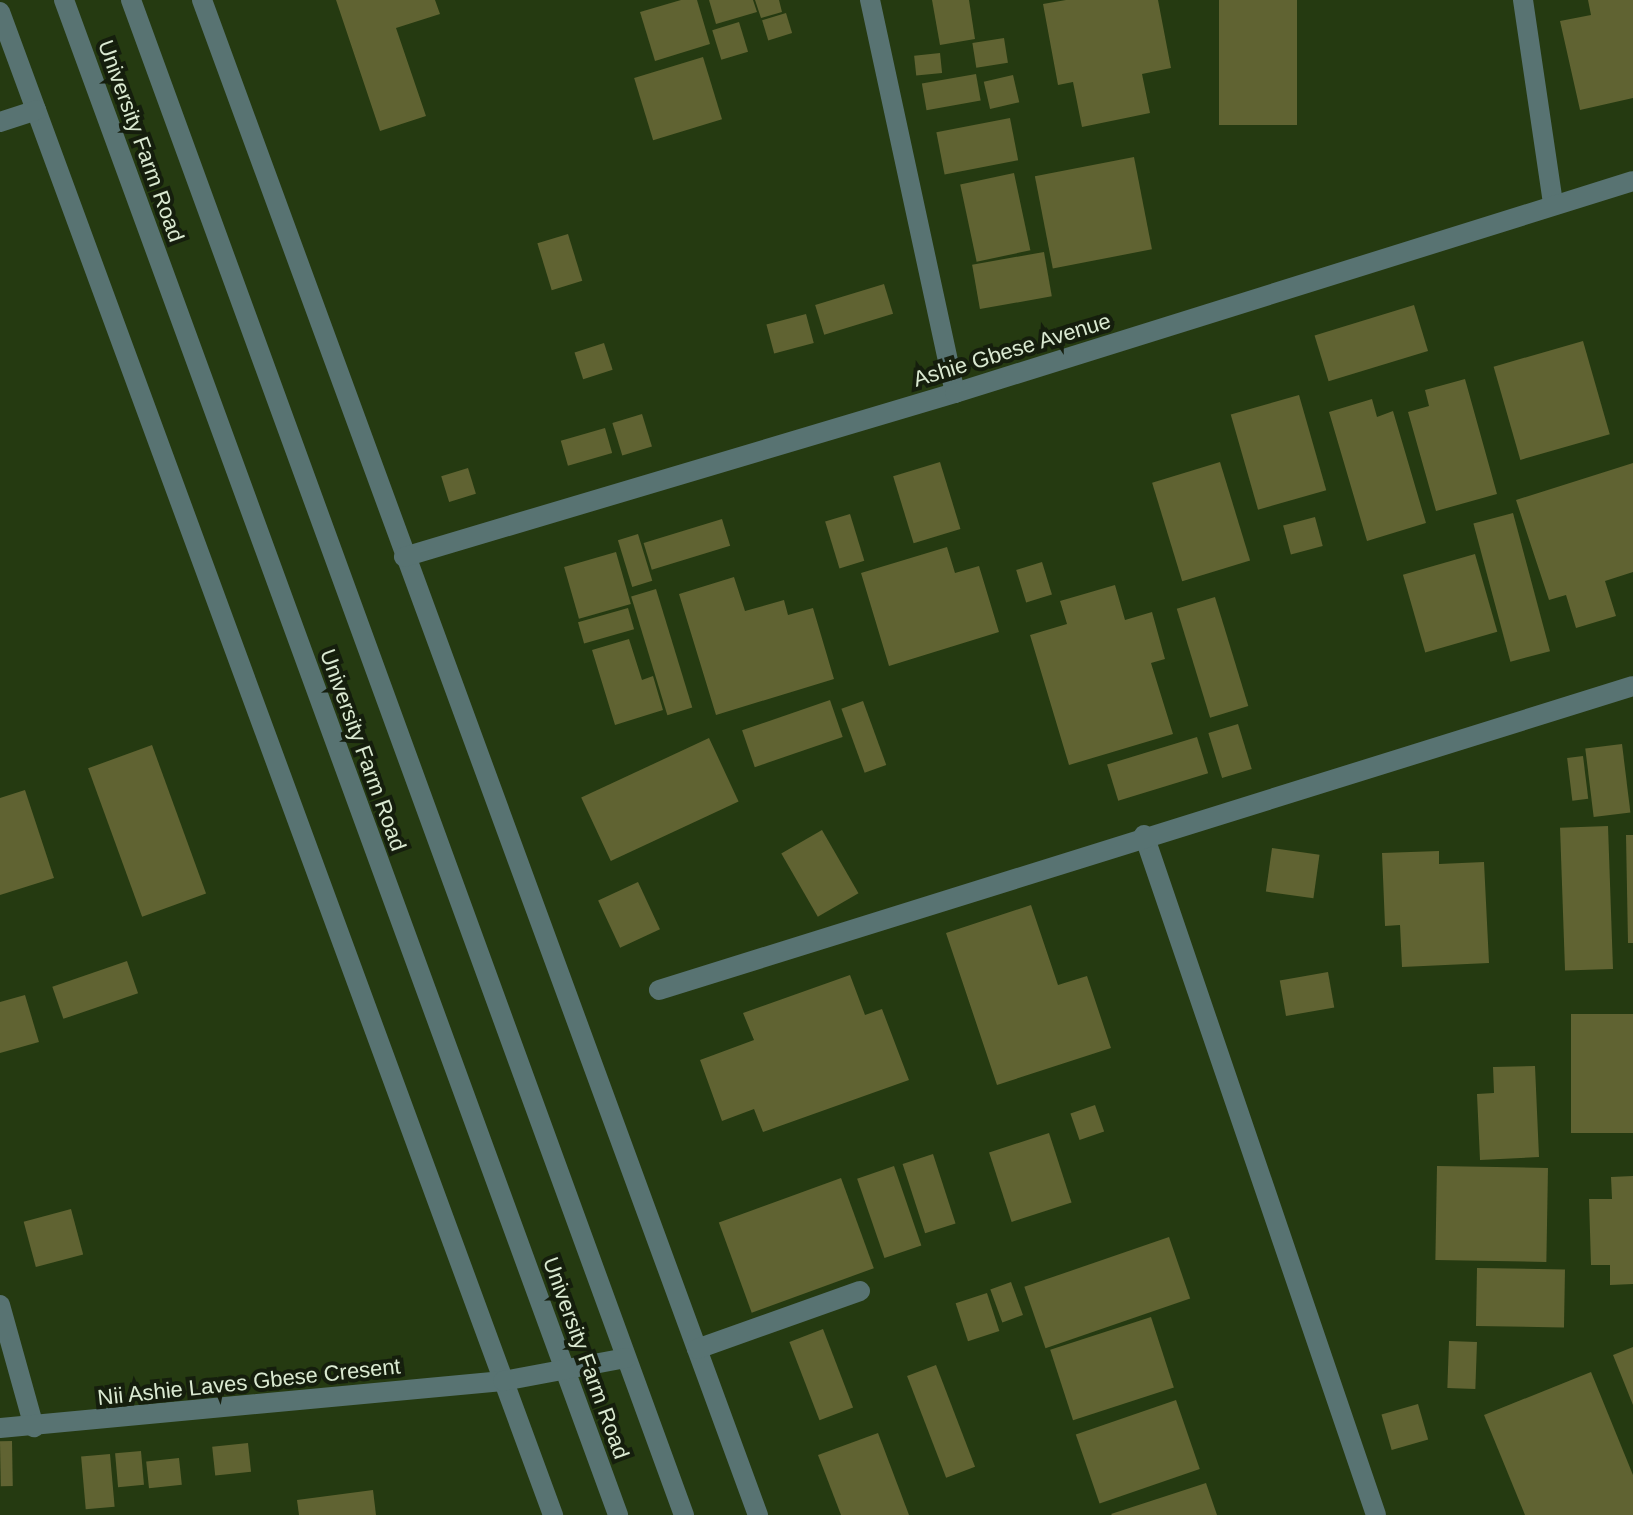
<!DOCTYPE html>
<style>
body{margin:0}
#map{position:relative;width:1633px;height:1515px;overflow:hidden;background:#253a11;font-family:Helvetica,sans-serif}
div>[style]{position:absolute}
.building>*{inset:0;background:#606332;transform-origin:0 0}
.minor>*{height:20px;margin:-10px;padding:0 10px;transform-origin:10px;border-radius:10px;background:#587372}
span{translate:-50% -50%;white-space:nowrap;text-align:center;line-height:1.15;-webkit-text-stroke:8px #151e0d;paint-order:stroke}
.street-label{font-size:22px;color:#dae9d1}
</style>
<div id="map">
<div class="building">
<i style="clip-path:polygon(336px 0,435px 0,440px 14px,396px 28px,426px 116px,380px 131px)"></i>
<i style="clip-path:polygon(681px 0,697px 0,710px 44px,655px 61px,640px 12px)"></i>
<i style="clip-path:polygon(709px 0,753px 0,757px 12px,716px 24px)"></i>
<i style="clip-path:polygon(755px 0,779px 0,782px 12px,761px 18px)"></i>
<i style="clip-path:polygon(932px 0,969px 0,975px 39px,940px 45px)"></i>
<i style="clip-path:polygon(1066px 0,1158px 0,1171px 68px,1142px 74px,1150px 113px,1082px 127px,1073px 82px,1058px 85px,1043px 4px)"></i>
<i style="left:1219px;top:0;width:78px;height:125px"></i>
<i style="clip-path:polygon(1588px 0,1633px 0,1633px 98px,1580px 110px,1560px 21px,1591px 15px)"></i>
<i style="left:786px;top:13px;width:21px;height:25px;rotate:73deg"></i>
<i style="left:739px;top:22px;width:31px;height:28px;rotate:73deg"></i>
<i style="left:1004px;top:38px;width:25px;height:32px;rotate:81deg"></i>
<i style="left:940px;top:53px;width:20px;height:26px;rotate:84deg"></i>
<i style="left:703px;top:57px;width:65px;height:72px;rotate:73deg"></i>
<i style="left:976px;top:74px;width:27px;height:55px;rotate:80deg"></i>
<i style="left:1013px;top:75px;width:28px;height:30px;rotate:77deg"></i>
<i style="left:1010px;top:118px;width:43px;height:75px;rotate:79deg"></i>
<i style="left:1134px;top:157px;width:94px;height:101px;rotate:79deg"></i>
<i style="left:1014px;top:173px;width:79px;height:55px;rotate:78deg"></i>
<i style="left:568px;top:234px;width:49px;height:32px;rotate:73deg"></i>
<i style="left:1044px;top:252px;width:45px;height:73px;rotate:80deg"></i>
<i style="left:884px;top:284px;width:31px;height:72px;rotate:73deg"></i>
<i style="left:1414px;top:305px;width:48px;height:104px;rotate:73deg"></i>
<i style="left:806px;top:314px;width:30px;height:41px;rotate:75deg"></i>
<i style="left:1583px;top:341px;width:97px;height:93px;rotate:74deg"></i>
<i style="left:604px;top:343px;width:28px;height:31px;rotate:72deg"></i>
<i style="clip-path:polygon(1465px 379px,1497px 494px,1436px 511px,1408px 412px,1429px 406px,1425px 390px)"></i>
<i style="left:1299px;top:395px;width:99px;height:71px;rotate:74deg"></i>
<i style="clip-path:polygon(1372px 399px,1377px 417px,1393px 411px,1426px 523px,1367px 541px,1329px 412px)"></i>
<i style="left:642px;top:414px;width:34px;height:31px;rotate:73deg"></i>
<i style="left:605px;top:428px;width:26px;height:46px;rotate:74deg"></i>
<i style="left:940px;top:462px;width:70px;height:49px;rotate:73deg"></i>
<i style="left:1220px;top:462px;width:103px;height:71px;rotate:73deg"></i>
<i style="clip-path:polygon(1633px 463px,1633px 572px,1605px 581px,1616px 616px,1576px 628px,1566px 595px,1549px 600px,1516px 500px)"></i>
<i style="left:468px;top:468px;width:27px;height:28px;rotate:73deg"></i>
<i style="left:1513px;top:513px;width:143px;height:41px;rotate:75deg"></i>
<i style="left:850px;top:514px;width:49px;height:26px;rotate:73deg"></i>
<i style="left:1315px;top:517px;width:30px;height:33px;rotate:75deg"></i>
<i style="left:722px;top:519px;width:28px;height:82px;rotate:73deg"></i>
<i style="left:638px;top:534px;width:49px;height:21px;rotate:73deg"></i>
<i style="clip-path:polygon(947px 547px,955px 573px,979px 566px,999px 632px,889px 666px,861px 573px)"></i>
<i style="left:616px;top:552px;width:54px;height:54px;rotate:74deg"></i>
<i style="left:1475px;top:554px;width:81px;height:75px;rotate:74deg"></i>
<i style="left:1042px;top:562px;width:34px;height:27px;rotate:73deg"></i>
<i style="clip-path:polygon(734px 577px,745px 611px,784px 600px,788px 615px,813px 608px,834px 679px,716px 715px,679px 594px)"></i>
<i style="clip-path:polygon(1115px 585px,1125px 620px,1152px 612px,1165px 659px,1151px 663px,1173px 734px,1069px 765px,1030px 635px,1067px 624px,1060px 601px)"></i>
<i style="left:656px;top:589px;width:124px;height:26px;rotate:73deg"></i>
<i style="left:1215px;top:597px;width:114px;height:40px;rotate:73deg"></i>
<i style="left:628px;top:608px;width:22px;height:52px;rotate:74deg"></i>
<i style="clip-path:polygon(629px 639px,642px 680px,653px 676px,663px 710px,615px 725px,592px 650px)"></i>
<i style="left:830px;top:700px;width:39px;height:93px;rotate:71deg"></i>
<i style="left:863px;top:701px;width:68px;height:23px;rotate:70deg"></i>
<i style="left:1238px;top:724px;width:47px;height:31px;rotate:73deg"></i>
<i style="left:1197px;top:737px;width:38px;height:94px;rotate:73deg"></i>
<i style="left:709px;top:738px;width:70px;height:141px;rotate:65deg"></i>
<i style="left:1622px;top:744px;width:69px;height:37px;rotate:83deg"></i>
<i style="left:152px;top:745px;width:158px;height:68px;rotate:70deg"></i>
<i style="left:1583px;top:756px;width:43px;height:16px;rotate:83deg"></i>
<i style="clip-path:polygon(25px 790px,54px 878px,0 895px,0 798px)"></i>
<i style="left:1608px;top:826px;width:143px;height:48px;rotate:88deg"></i>
<i style="left:822px;top:830px;width:73px;height:47px;rotate:60deg"></i>
<i style="clip-path:polygon(1626px 835px,1633px 835px,1633px 943px,1628px 943px)"></i>
<i style="left:1272px;top:848px;width:48px;height:44px;rotate:8deg"></i>
<i style="clip-path:polygon(1439px 851px,1439px 864px,1484px 862px,1489px 963px,1402px 967px,1400px 925px,1385px 926px,1382px 853px)"></i>
<i style="left:638px;top:882px;width:52px;height:44px;rotate:65deg"></i>
<i style="clip-path:polygon(1031px 905px,1058px 985px,1087px 976px,1111px 1048px,997px 1085px,946px 933px)"></i>
<i style="left:127px;top:961px;width:34px;height:79px;rotate:71deg"></i>
<i style="left:1328px;top:972px;width:36px;height:49px;rotate:80deg"></i>
<i style="clip-path:polygon(850px 975px,865px 1015px,882px 1009px,909px 1080px,763px 1132px,754px 1109px,722px 1121px,700px 1060px,754px 1040px,743px 1013px)"></i>
<i style="clip-path:polygon(25px 995px,39px 1042px,0 1053px,0 1002px)"></i>
<i style="left:1633px;top:1014px;width:119px;height:62px;rotate:90deg"></i>
<i style="clip-path:polygon(1535px 1066px,1539px 1157px,1480px 1160px,1477px 1094px,1494px 1093px,1493px 1067px)"></i>
<i style="left:1095px;top:1105px;width:28px;height:26px;rotate:71deg"></i>
<i style="left:1049px;top:1133px;width:73px;height:63px;rotate:72deg"></i>
<i style="left:933px;top:1154px;width:73px;height:32px;rotate:72deg"></i>
<i style="left:894px;top:1166px;width:84px;height:39px;rotate:71deg"></i>
<i style="left:1437px;top:1166px;width:111px;height:94px;rotate:1deg"></i>
<i style="clip-path:polygon(1633px 1176px,1633px 1284px,1610px 1285px,1610px 1265px,1591px 1265px,1589px 1199px,1612px 1199px,1611px 1177px)"></i>
<i style="left:841px;top:1178px;width:96px;height:130px;rotate:70deg"></i>
<i style="left:71px;top:1209px;width:47px;height:49px;rotate:75deg"></i>
<i style="left:1169px;top:1237px;width:65px;height:153px;rotate:71deg"></i>
<i style="left:1477px;top:1268px;width:88px;height:58px;rotate:1deg"></i>
<i style="left:1011px;top:1282px;width:35px;height:22px;rotate:70deg"></i>
<i style="left:987px;top:1293px;width:40px;height:33px;rotate:72deg"></i>
<i style="left:1151px;top:1317px;width:74px;height:106px;rotate:72deg"></i>
<i style="left:823px;top:1329px;width:84px;height:36px;rotate:69deg"></i>
<i style="left:1449px;top:1341px;width:28px;height:47px;rotate:2deg"></i>
<i style="clip-path:polygon(1633px 1347px,1633px 1405px,1613px 1355px)"></i>
<i style="left:936px;top:1365px;width:109px;height:31px;rotate:69deg"></i>
<i style="clip-path:polygon(1591px 1372px,1633px 1475px,1633px 1515px,1525px 1515px,1484px 1415px)"></i>
<i style="left:1176px;top:1400px;width:73px;height:106px;rotate:71deg"></i>
<i style="left:1418px;top:1404px;width:37px;height:38px;rotate:74deg"></i>
<i style="clip-path:polygon(878px 1433px,909px 1515px,841px 1515px,818px 1455px)"></i>
<i style="left:12px;top:1441px;width:45px;height:12px;rotate:89deg"></i>
<i style="left:248px;top:1443px;width:29px;height:36px;rotate:84deg"></i>
<i style="left:141px;top:1451px;width:34px;height:26px;rotate:85deg"></i>
<i style="left:110px;top:1454px;width:53px;height:29px;rotate:85deg"></i>
<i style="left:179px;top:1458px;width:27px;height:33px;rotate:84deg"></i>
<i style="clip-path:polygon(1206px 1483px,1217px 1515px,1112px 1515px,1111px 1514px)"></i>
<i style="clip-path:polygon(373px 1490px,376px 1515px,299px 1515px,297px 1500px)"></i>
</div>
<div class="minor">
<i style="left:64px;top:0;width:1613px;rotate:69.91deg"></i>
<i style="left:131px;top:0;width:1613px;rotate:69.95deg"></i>
<i style="left:202px;top:0;width:1614px;rotate:69.85deg"></i>
<i style="left:870px;top:0;width:402px;rotate:77.8deg"></i>
<i style="left:1523px;top:0;width:205px;rotate:81.6deg"></i>
<i style="left:0;top:12px;width:1602px;rotate:69.8deg"></i>
<i style="left:0;top:122px;width:38px;rotate:-18deg"></i>
<i style="left:404px;top:557px;width:575px;rotate:-16.58deg"></i>
<i style="left:955px;top:393px;width:710px;rotate:-17.36deg"></i>
<i style="left:1144px;top:835px;width:718px;rotate:71.16deg"></i>
<i style="left:659px;top:990px;width:1020px;rotate:-17.33deg"></i>
<i style="left:0;top:1305px;width:127px;rotate:74.4deg"></i>
<i style="left:697px;top:1349px;width:173px;rotate:-19.6deg"></i>
<i style="left:0;top:1428px;width:505px;rotate:-5.34deg"></i>
<i style="left:503px;top:1381px;width:125px;rotate:-10.6deg"></i>
</div>
<div class="street-label">
<span style="left:141px;top:141px;rotate:70deg">University Farm Road</span>
<span style="left:1012px;top:350px;rotate:-17deg">Ashie Gbese Avenue</span>
<span style="left:363px;top:750px;rotate:70deg">University Farm Road</span>
<span style="left:586px;top:1358px;rotate:70deg">University Farm Road</span>
<span style="left:249px;top:1382px;rotate:-6deg">Nii Ashie Laves Gbese Cresent</span>
</div>
</div>
